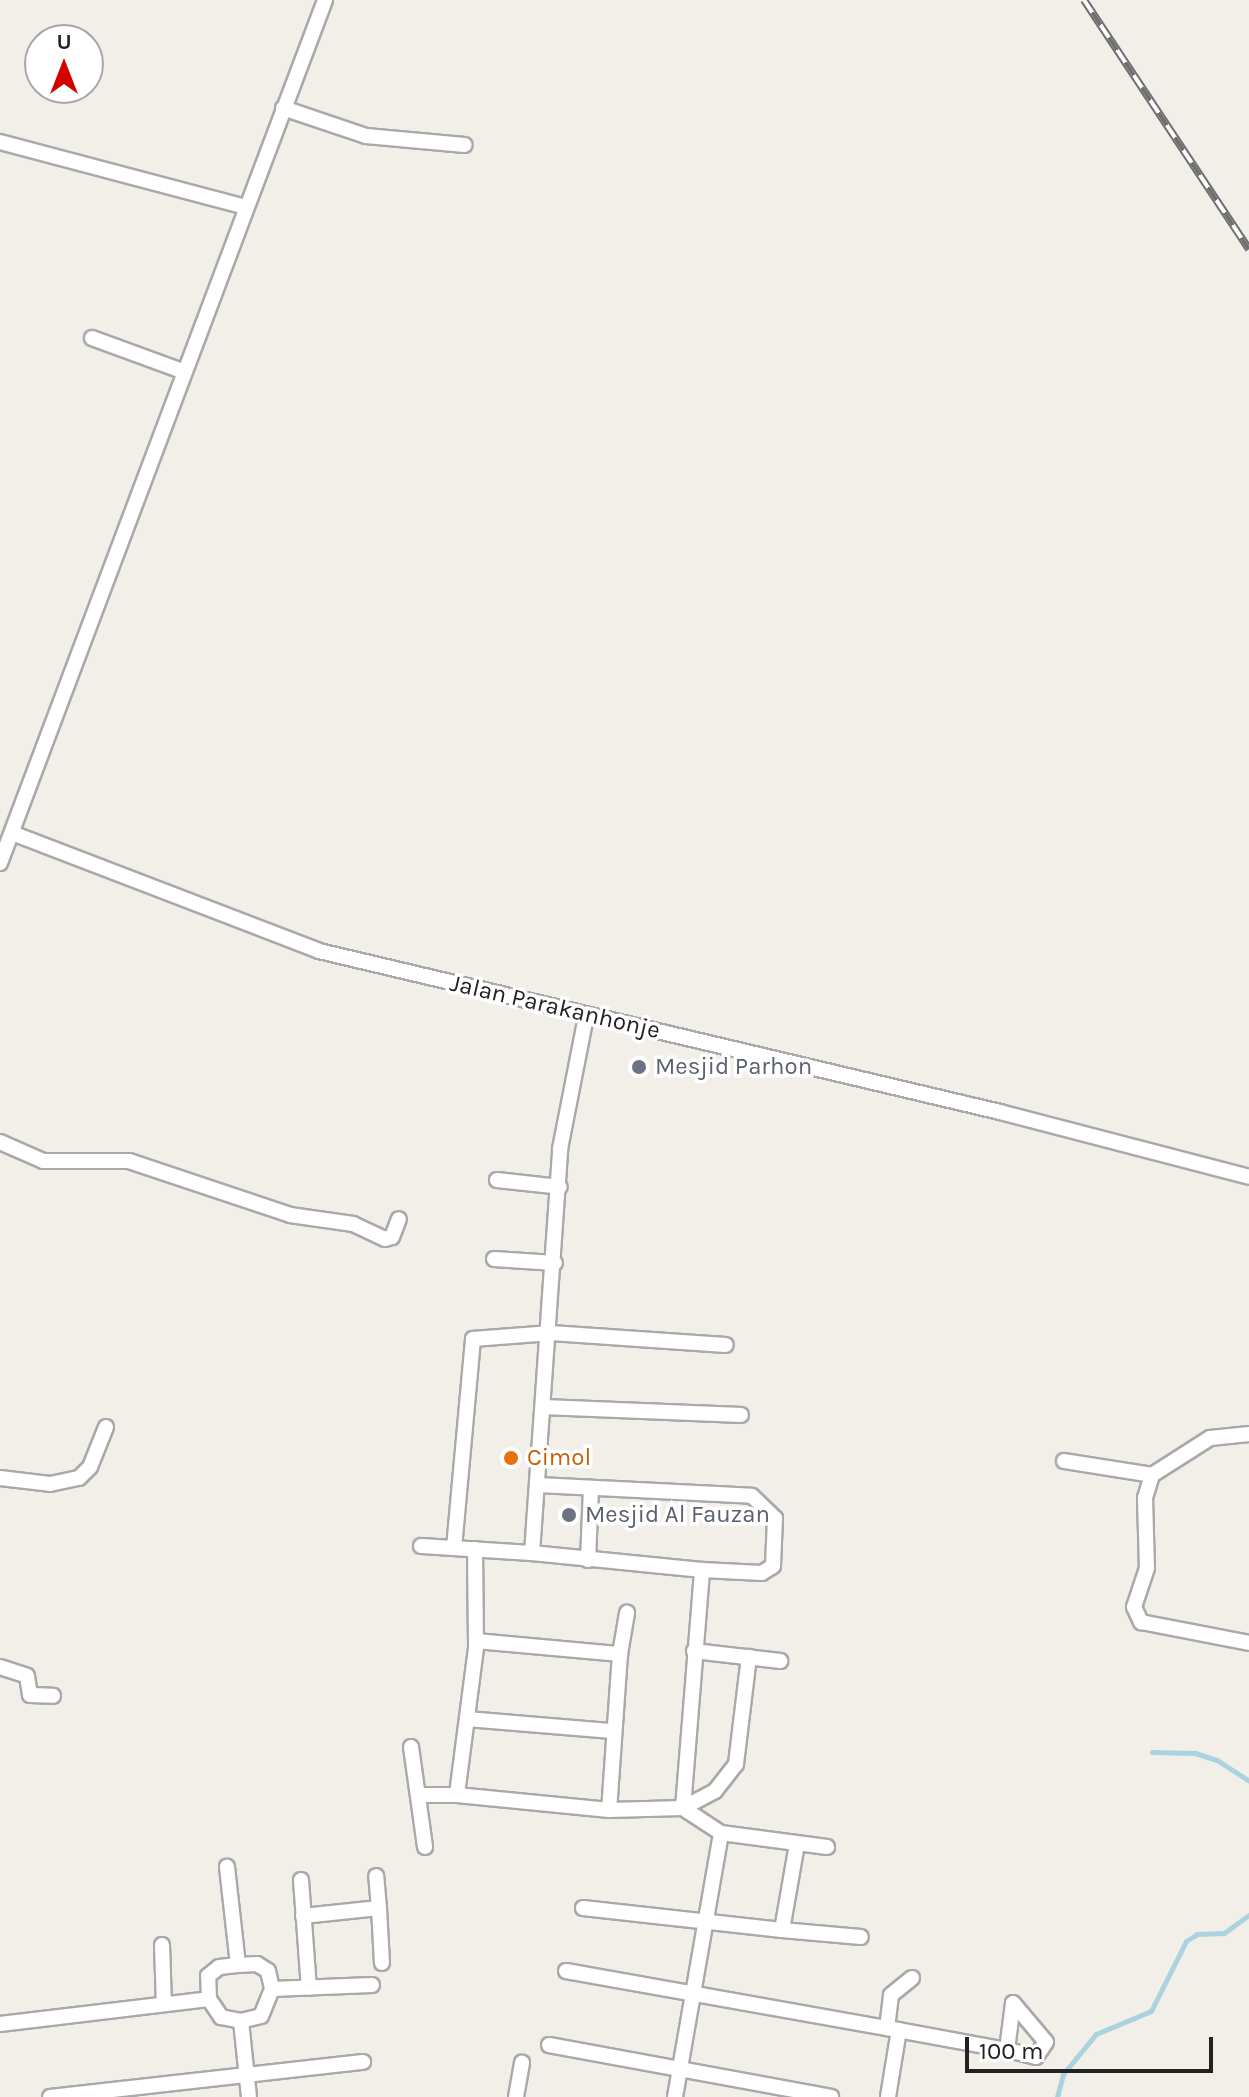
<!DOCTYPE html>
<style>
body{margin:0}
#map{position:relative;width:1249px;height:2097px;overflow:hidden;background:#f2efe9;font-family:Karla,sans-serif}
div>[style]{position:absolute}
.stream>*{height:5px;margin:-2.5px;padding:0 2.5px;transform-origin:2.5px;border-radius:2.5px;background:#aad3df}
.roads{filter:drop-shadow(2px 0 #a9a9a9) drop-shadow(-2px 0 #a9a9a9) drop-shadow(0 2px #a9a9a9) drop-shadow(0 -2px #a9a9a9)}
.street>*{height:14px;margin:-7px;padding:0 7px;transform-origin:7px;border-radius:7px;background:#fff}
.rail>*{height:8px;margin-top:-4px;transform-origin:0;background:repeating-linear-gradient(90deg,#fff 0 15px,#707070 0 30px);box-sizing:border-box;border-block:2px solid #707070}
.dots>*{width:22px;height:22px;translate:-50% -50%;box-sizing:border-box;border:4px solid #fff;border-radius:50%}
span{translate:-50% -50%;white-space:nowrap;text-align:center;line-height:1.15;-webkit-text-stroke:7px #fff;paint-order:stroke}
.street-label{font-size:24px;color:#222}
.worship-label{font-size:24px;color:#5b616d}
.left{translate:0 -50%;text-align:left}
.food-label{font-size:24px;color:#c56008}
.north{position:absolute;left:24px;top:24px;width:80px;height:80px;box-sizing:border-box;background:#fff;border:2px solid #a7a7a7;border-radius:50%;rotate:0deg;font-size:22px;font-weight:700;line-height:32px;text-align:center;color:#222}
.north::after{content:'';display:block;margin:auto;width:28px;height:36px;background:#d40000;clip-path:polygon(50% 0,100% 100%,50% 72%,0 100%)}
.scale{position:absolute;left:965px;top:2037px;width:248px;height:36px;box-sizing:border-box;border:4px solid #222;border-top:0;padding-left:10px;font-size:24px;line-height:28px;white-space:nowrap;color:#222;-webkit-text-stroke:6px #fff;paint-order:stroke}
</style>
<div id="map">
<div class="stream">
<i style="left:1152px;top:1752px;width:43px;rotate:1.3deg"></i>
<i style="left:1195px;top:1753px;width:23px;rotate:18deg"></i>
<i style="left:1217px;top:1760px;width:38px;rotate:33deg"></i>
<i style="left:1057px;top:2097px;width:24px;rotate:-75deg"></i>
<i style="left:1063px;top:2074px;width:52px;rotate:-50.5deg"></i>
<i style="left:1096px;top:2034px;width:60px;rotate:-22.7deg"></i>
<i style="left:1151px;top:2011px;width:78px;rotate:-63.4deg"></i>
<i style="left:1186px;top:1941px;width:13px;rotate:-32deg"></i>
<i style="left:1197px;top:1934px;width:27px;rotate:-2deg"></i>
<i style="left:1224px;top:1933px;width:31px;rotate:-36deg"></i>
</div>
<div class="roads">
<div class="street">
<i style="left:283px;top:108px;width:88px;rotate:18.6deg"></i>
<i style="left:366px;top:136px;width:99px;rotate:5.2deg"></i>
<i style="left:0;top:142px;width:254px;rotate:14.8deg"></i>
<i style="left:92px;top:338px;width:96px;rotate:20.1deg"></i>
<i style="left:12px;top:833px;width:329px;rotate:21deg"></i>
<i style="left:319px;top:951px;width:700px;rotate:13.3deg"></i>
<i style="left:1000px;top:1112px;width:257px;rotate:14.6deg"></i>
<i style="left:0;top:863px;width:922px;rotate:-69.36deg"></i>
<i style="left:0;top:1142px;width:47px;rotate:23.8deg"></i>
<i style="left:43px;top:1161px;width:86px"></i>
<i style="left:129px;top:1161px;width:170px;rotate:18.5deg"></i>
<i style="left:290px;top:1215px;width:64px;rotate:8.1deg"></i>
<i style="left:353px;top:1224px;width:35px;rotate:25deg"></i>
<i style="left:385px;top:1239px;width:7px;rotate:-16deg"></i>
<i style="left:392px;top:1237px;width:19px;rotate:-69deg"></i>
<i style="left:497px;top:1180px;width:63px;rotate:6.3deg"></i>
<i style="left:494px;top:1259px;width:61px;rotate:3.8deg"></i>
<i style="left:544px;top:1407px;width:197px;rotate:2.3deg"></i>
<i style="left:1249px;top:1434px;width:39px;rotate:174deg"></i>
<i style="left:1210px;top:1438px;width:69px;rotate:147.5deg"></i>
<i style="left:1152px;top:1475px;width:24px;rotate:107deg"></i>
<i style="left:1145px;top:1498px;width:70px;rotate:88.4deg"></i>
<i style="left:1147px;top:1568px;width:41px;rotate:108.4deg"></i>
<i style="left:1134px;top:1607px;width:17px;rotate:65deg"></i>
<i style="left:1141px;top:1622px;width:110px;rotate:11deg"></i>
<i style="left:1064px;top:1461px;width:89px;rotate:9deg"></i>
<i style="left:0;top:1478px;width:50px;rotate:6.8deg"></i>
<i style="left:50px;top:1484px;width:30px;rotate:-12deg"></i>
<i style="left:79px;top:1478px;width:16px;rotate:-45deg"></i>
<i style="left:90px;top:1467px;width:43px;rotate:-68.2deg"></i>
<i style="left:538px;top:1485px;width:214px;rotate:2.9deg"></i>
<i style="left:752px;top:1496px;width:32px;rotate:44deg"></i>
<i style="left:775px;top:1518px;width:48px;rotate:92.4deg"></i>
<i style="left:773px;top:1566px;width:13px;rotate:148deg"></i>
<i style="left:762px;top:1573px;width:60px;rotate:-177.1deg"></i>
<i style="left:702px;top:1570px;width:171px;rotate:-174.3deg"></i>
<i style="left:532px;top:1553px;width:405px;rotate:-86deg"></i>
<i style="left:560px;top:1149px;width:136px;rotate:-78.9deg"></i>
<i style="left:421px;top:1546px;width:111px;rotate:3.6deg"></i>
<i style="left:454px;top:1548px;width:210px;rotate:-84.8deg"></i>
<i style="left:473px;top:1339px;width:78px;rotate:-4.4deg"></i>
<i style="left:551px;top:1333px;width:175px;rotate:3.9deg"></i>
<i style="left:475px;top:1549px;width:99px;rotate:89.4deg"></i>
<i style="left:476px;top:1648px;width:148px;rotate:97.4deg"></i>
<i style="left:457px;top:1795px;width:153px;rotate:5.6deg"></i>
<i style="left:609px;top:1810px;width:74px;rotate:-1.5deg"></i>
<i style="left:683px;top:1808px;width:36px;rotate:-28deg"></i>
<i style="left:715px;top:1791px;width:34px;rotate:-52deg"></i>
<i style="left:736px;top:1764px;width:108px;rotate:-83.1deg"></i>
<i style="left:588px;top:1560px;width:72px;rotate:-87.6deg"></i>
<i style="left:476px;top:1641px;width:145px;rotate:5.2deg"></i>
<i style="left:620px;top:1654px;width:156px;rotate:94deg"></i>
<i style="left:694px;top:1651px;width:87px;rotate:6.6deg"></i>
<i style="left:620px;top:1654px;width:42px;rotate:-80.3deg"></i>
<i style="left:0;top:1667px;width:28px;rotate:18deg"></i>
<i style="left:27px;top:1676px;width:19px;rotate:81deg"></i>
<i style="left:30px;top:1695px;width:23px;rotate:2deg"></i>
<i style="left:468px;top:1719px;width:144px;rotate:4.8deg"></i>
<i style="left:411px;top:1747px;width:101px;rotate:82deg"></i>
<i style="left:418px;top:1795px;width:39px"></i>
<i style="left:721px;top:1833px;width:107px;rotate:7.5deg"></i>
<i style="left:797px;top:1844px;width:87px;rotate:99.9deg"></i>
<i style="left:782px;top:1930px;width:79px;rotate:5.1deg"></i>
<i style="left:301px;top:1880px;width:108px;rotate:85.8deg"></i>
<i style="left:379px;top:1908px;width:55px;rotate:86.9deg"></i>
<i style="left:583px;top:1908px;width:200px;rotate:6.3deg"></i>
<i style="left:303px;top:1916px;width:76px;rotate:-6deg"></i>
<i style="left:379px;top:1908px;width:32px;rotate:-95deg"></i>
<i style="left:162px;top:1945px;width:59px;rotate:88.1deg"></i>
<i style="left:238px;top:1965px;width:19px;rotate:-3deg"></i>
<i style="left:257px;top:1964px;width:13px;rotate:32deg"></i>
<i style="left:268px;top:1971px;width:18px;rotate:77deg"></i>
<i style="left:272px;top:1989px;width:29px;rotate:112deg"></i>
<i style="left:261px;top:2016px;width:21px;rotate:166deg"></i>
<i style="left:566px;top:1971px;width:326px;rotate:10.1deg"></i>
<i style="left:887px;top:2028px;width:33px;rotate:-83deg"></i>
<i style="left:891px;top:1995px;width:27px;rotate:-39deg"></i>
<i style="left:272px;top:1989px;width:100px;rotate:-2.3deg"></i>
<i style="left:209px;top:1999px;width:23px;rotate:-92deg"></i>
<i style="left:208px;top:1976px;width:14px;rotate:-39deg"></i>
<i style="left:219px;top:1967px;width:19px;rotate:-6deg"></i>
<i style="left:238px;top:1965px;width:99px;rotate:-96.4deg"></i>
<i style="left:0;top:2024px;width:210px;rotate:-6.8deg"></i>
<i style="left:209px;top:1999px;width:22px;rotate:56deg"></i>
<i style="left:221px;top:2017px;width:20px;rotate:11deg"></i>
<i style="left:241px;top:2021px;width:76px;rotate:84deg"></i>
<i style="left:887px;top:2028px;width:122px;rotate:10.4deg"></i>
<i style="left:1007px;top:2050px;width:47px;rotate:-82.7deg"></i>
<i style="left:1013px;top:2003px;width:51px;rotate:49.8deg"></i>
<i style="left:1046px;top:2042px;width:18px;rotate:124deg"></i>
<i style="left:1036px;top:2057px;width:30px;rotate:-166deg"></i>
<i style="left:549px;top:2045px;width:287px;rotate:10.4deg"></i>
<i style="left:50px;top:2097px;width:315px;rotate:-6.4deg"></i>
<i style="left:516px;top:2097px;width:35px;rotate:-80deg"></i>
<i style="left:675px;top:2097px;width:268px;rotate:-80.1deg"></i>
<i style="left:721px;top:1833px;width:45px;rotate:-146.7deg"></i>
<i style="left:683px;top:1808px;width:239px;rotate:-85.4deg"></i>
<i style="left:888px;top:2097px;width:68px;rotate:-80.7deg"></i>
</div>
</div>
<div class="rail">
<i style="left:1084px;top:0;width:299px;rotate:56.5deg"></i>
</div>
<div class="dots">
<i style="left:639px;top:1067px;background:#6b7280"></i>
<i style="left:511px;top:1458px;background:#e8710a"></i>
<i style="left:569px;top:1515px;background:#6b7280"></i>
</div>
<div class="street-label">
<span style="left:555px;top:1007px;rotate:13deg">Jalan Parakanhonje</span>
</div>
<div class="worship-label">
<span class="left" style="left:655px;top:1067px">Mesjid Parhon</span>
<span class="left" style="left:585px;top:1515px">Mesjid Al Fauzan</span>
</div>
<div class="food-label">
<span class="left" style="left:527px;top:1458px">Cimol</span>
</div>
<div class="north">U</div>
<div class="scale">100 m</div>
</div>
